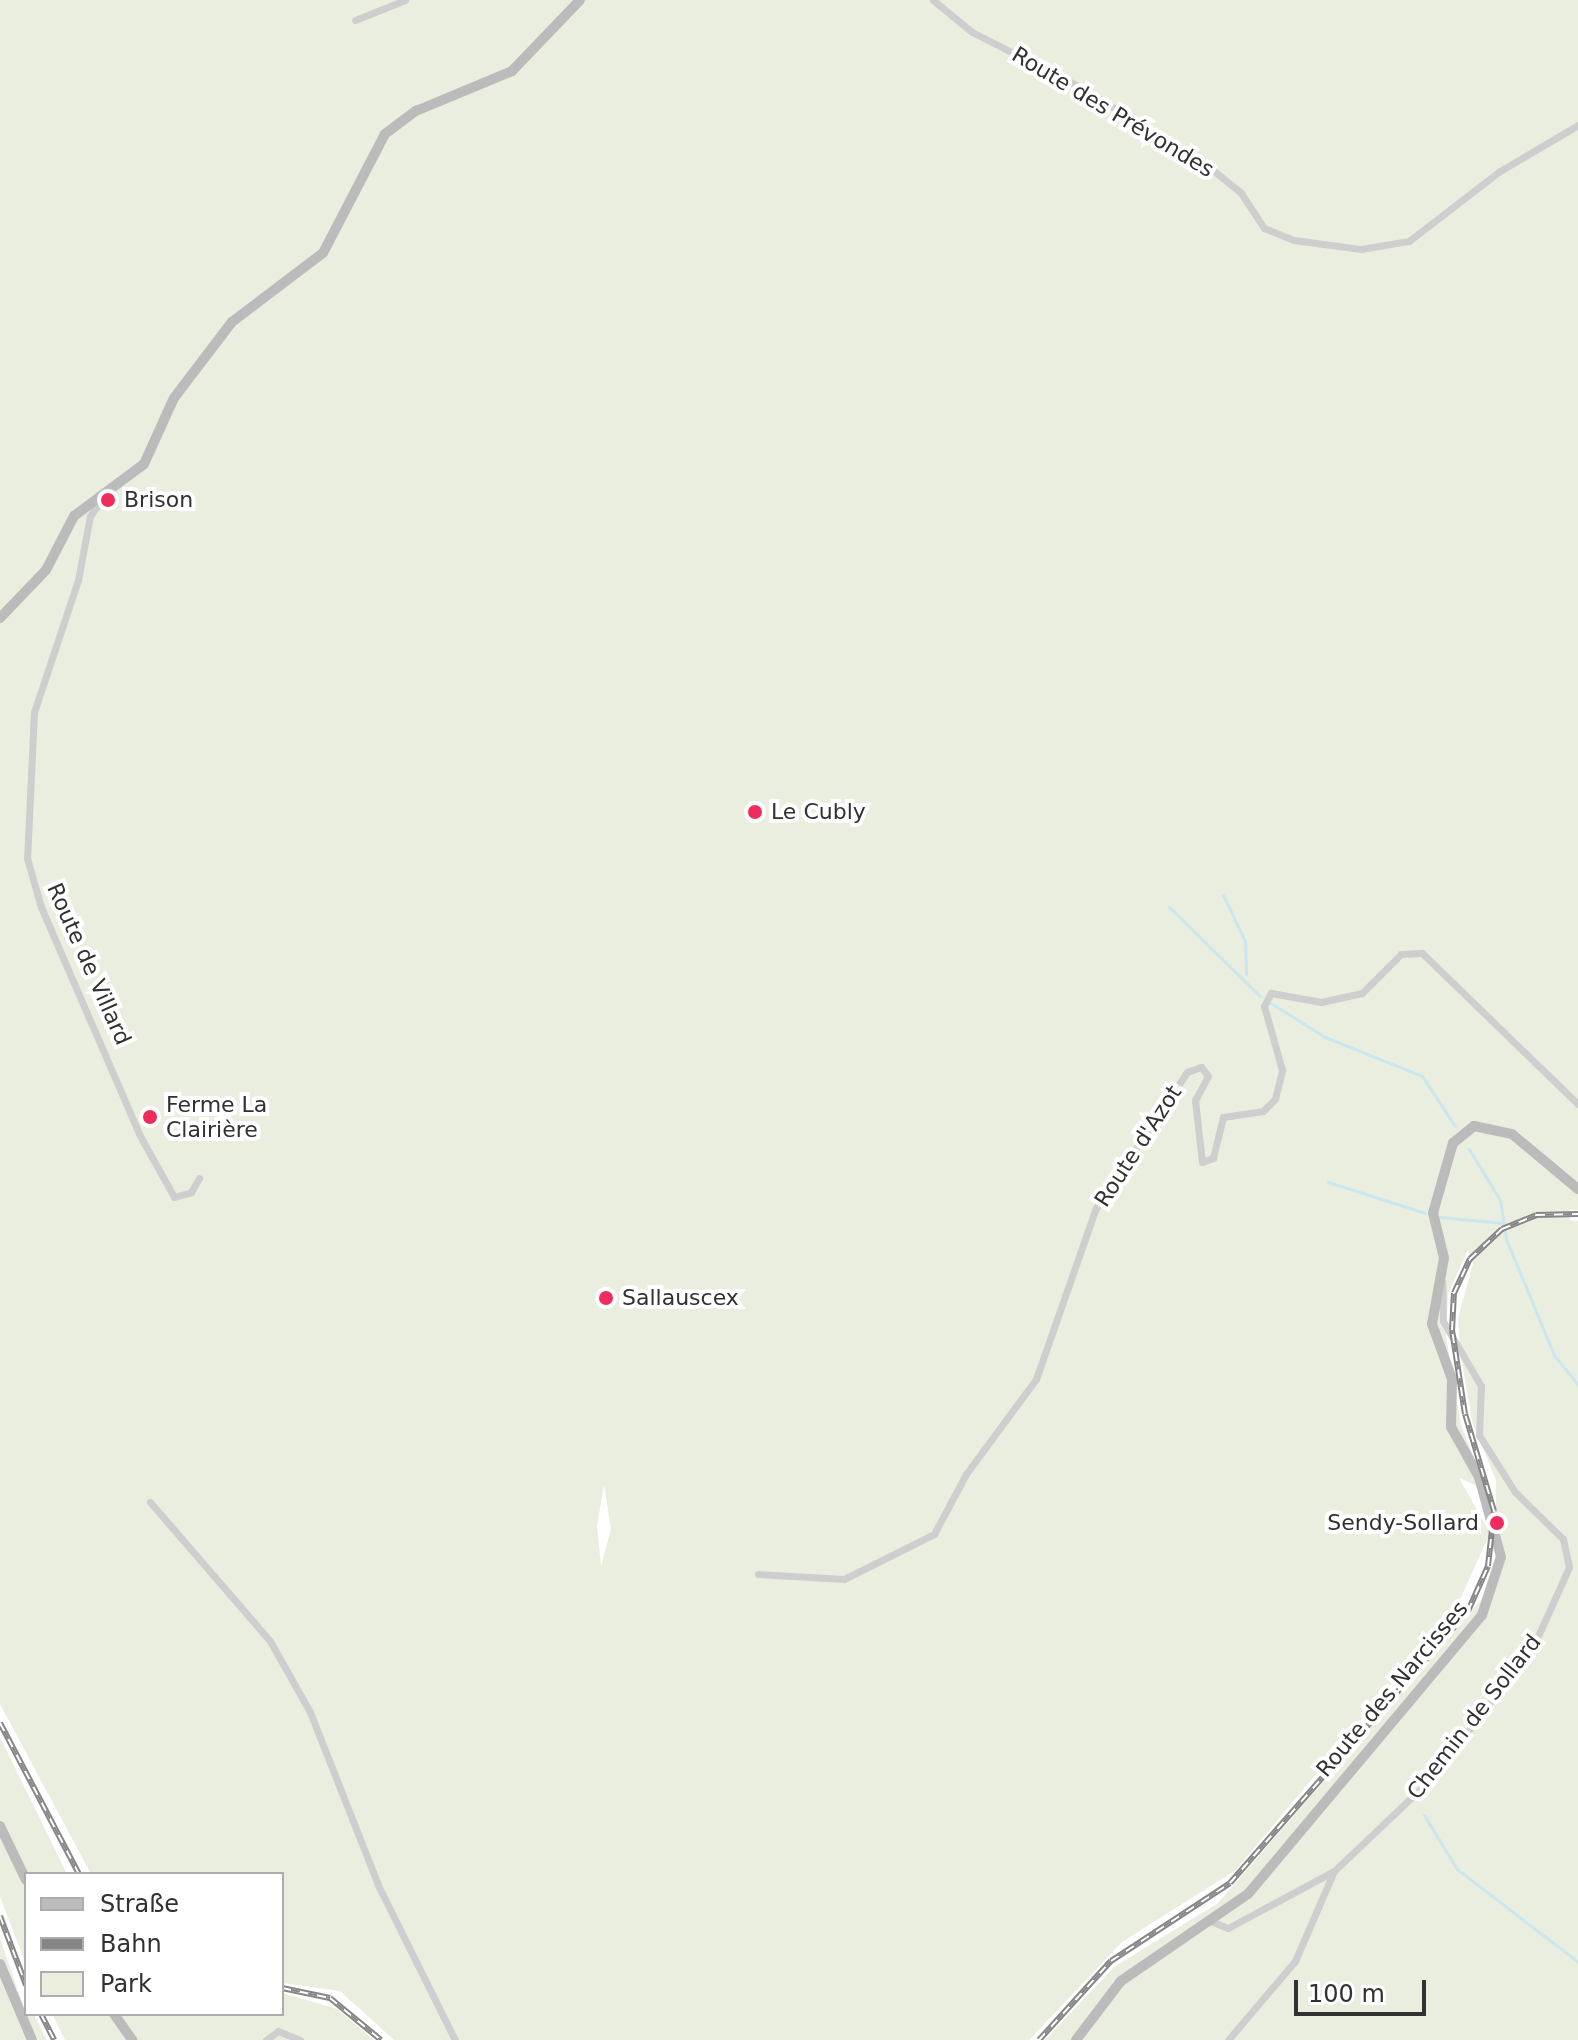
<!DOCTYPE html>
<meta charset="utf-8">
<style>
body{margin:0}
#map{position:relative;width:1578px;height:2040px;overflow:hidden;background:#fff;font-family:"DejaVu Sans",sans-serif}
div>[style]{position:absolute}
.green>*{inset:0;background:#eaeedf}
.stream>*{height:3px;margin:-1.5px;padding:0 1.5px;transform-origin:1.5px;border-radius:1.5px;background:#cae7ef}
.street>*{height:7px;margin:-3.5px;padding:0 3.5px;transform-origin:3.5px;border-radius:3.5px;background:#cecece}
.secondary>*{height:10px;margin:-5px;padding:0 5px;transform-origin:5px;border-radius:5px;background:#bbb}
.rail>*{height:6px;margin-top:-3px;transform-origin:0;background:repeating-linear-gradient(90deg,#fff 0 9px,#868686 0 18px);box-sizing:border-box;border-block:2px solid #868686}
.dots>*{width:22px;height:22px;translate:-50% -50%;box-sizing:border-box;border:4px solid #fff;border-radius:50%}
span{translate:-50% -50%;white-space:nowrap;text-align:center;line-height:1.15;-webkit-text-stroke:8px #fff;paint-order:stroke}
.street-label{font-size:22px;color:#313131}
.poi-label{font-size:22px;color:#313131}
.left{translate:0 -50%;text-align:left}
.right{translate:-100% -50%;text-align:right}
.legend{position:absolute;left:24px;top:1872px;width:260px;height:144px;box-sizing:border-box;background:#fff;border:2px solid #adadad;margin:0;padding:10px 14px;list-style:none;font-size:24px;color:#313131}
.legend li{display:flex;align-items:center;gap:16px;height:40px}
.legend b{width:40px;border:2px solid #adadad}
.scale{position:absolute;left:1294px;top:1980px;width:132px;height:36px;box-sizing:border-box;border:4px solid #313131;border-top:0;padding-left:10px;font-size:24px;line-height:28px;white-space:nowrap;color:#313131;-webkit-text-stroke:6px #fff;paint-order:stroke}
</style>
<div id="map">
<div class="green">
<i style="clip-path:polygon(evenodd,0 0,1578px 0,1578px 1210px,1569px 1210px,1570px 1220px,1578px 1221px,1578px 2040px,1045px 2040px,1114px 1967px,1218px 1903px,1482px 1599px,1496px 1554px,1496px 1480px,1472px 1422px,1460px 1350px,1458px 1318px,1473px 1264px,1468px 1250px,1448px 1294px,1446px 1336px,1461px 1425px,1487px 1490px,1459px 1478px,1490px 1533px,1458px 1604px,1236px 1870px,1122px 1942px,1029px 2040px,394px 2040px,340px 1991px,282px 1983px,282px 1874px,91px 1874px,0 1704px,0 0,604px 1485px,611px 1529px,601px 1566px,597px 1526px,604px 1485px)"></i>
<i style="clip-path:polygon(0 1737px,67px 1874px,26px 1874px,26px 1964px,0 1897px)"></i>
<i style="clip-path:polygon(0 1938px,26px 2014px,34px 2014px,47px 2040px,0 2040px)"></i>
<i style="clip-path:polygon(283px 1993px,337px 2009px,374px 2040px,65px 2040px,52px 2014px,282px 2014px)"></i>
</div>
<div class="stream">
<i style="left:1223px;top:895px;width:51px;rotate:64.4deg"></i>
<i style="left:1245px;top:941px;width:33px;rotate:88deg"></i>
<i style="left:1169px;top:907px;width:127px;rotate:44.4deg"></i>
<i style="left:1269px;top:1002px;width:66px;rotate:32deg"></i>
<i style="left:1325px;top:1037px;width:105px;rotate:21.9deg"></i>
<i style="left:1422px;top:1076px;width:60px;rotate:56.6deg"></i>
<i style="left:1469px;top:1149px;width:60px;rotate:58.7deg"></i>
<i style="left:1500px;top:1200px;width:39px;rotate:81deg"></i>
<i style="left:1506px;top:1239px;width:126px;rotate:67.5deg"></i>
<i style="left:1554px;top:1355px;width:38px;rotate:51deg"></i>
<i style="left:1328px;top:1182px;width:102px;rotate:17.7deg"></i>
<i style="left:1440px;top:1217px;width:63px;rotate:5.4deg"></i>
<i style="left:1424px;top:1815px;width:63px;rotate:58.6deg"></i>
<i style="left:1457px;top:1869px;width:153px;rotate:37.5deg"></i>
</div>
<div class="street">
<i style="left:933px;top:0;width:50px;rotate:39.4deg"></i>
<i style="left:972px;top:32px;width:126px;rotate:27deg"></i>
<i style="left:1084px;top:89px;width:154px;rotate:32.2deg"></i>
<i style="left:1214px;top:171px;width:35px;rotate:39deg"></i>
<i style="left:1241px;top:193px;width:42px;rotate:56.7deg"></i>
<i style="left:1264px;top:228px;width:32px;rotate:22deg"></i>
<i style="left:1294px;top:240px;width:68px;rotate:7.7deg"></i>
<i style="left:1361px;top:249px;width:49px;rotate:-9.5deg"></i>
<i style="left:1409px;top:241px;width:115px;rotate:-37.6deg"></i>
<i style="left:1500px;top:171px;width:91px;rotate:-30.5deg"></i>
<i style="left:355px;top:20px;width:54px;rotate:-21.8deg"></i>
<i style="left:103px;top:497px;width:23px;rotate:124deg"></i>
<i style="left:90px;top:516px;width:65px;rotate:100.6deg"></i>
<i style="left:78px;top:580px;width:139px;rotate:108.4deg"></i>
<i style="left:34px;top:712px;width:146px;rotate:92.7deg"></i>
<i style="left:27px;top:858px;width:51px;rotate:74.1deg"></i>
<i style="left:41px;top:907px;width:247px;rotate:66.6deg"></i>
<i style="left:139px;top:1134px;width:72px;rotate:60.9deg"></i>
<i style="left:174px;top:1197px;width:18px;rotate:-16deg"></i>
<i style="left:191px;top:1192px;width:16px;rotate:-60deg"></i>
<i style="left:150px;top:1502px;width:184px;rotate:49.2deg"></i>
<i style="left:270px;top:1641px;width:81px;rotate:60.6deg"></i>
<i style="left:310px;top:1712px;width:186px;rotate:68.5deg"></i>
<i style="left:378px;top:1885px;width:173px;rotate:63.6deg"></i>
<i style="left:758px;top:1574px;width:86px;rotate:3.3deg"></i>
<i style="left:844px;top:1579px;width:101px;rotate:-26.6deg"></i>
<i style="left:934px;top:1534px;width:68px;rotate:-61.9deg"></i>
<i style="left:966px;top:1474px;width:118px;rotate:-53.6deg"></i>
<i style="left:1036px;top:1379px;width:181px;rotate:-70.7deg"></i>
<i style="left:1096px;top:1208px;width:164px;rotate:-56.2deg"></i>
<i style="left:1187px;top:1072px;width:15px;rotate:-20deg"></i>
<i style="left:1201px;top:1067px;width:11px;rotate:52deg"></i>
<i style="left:1208px;top:1076px;width:27px;rotate:118deg"></i>
<i style="left:1195px;top:1100px;width:62px;rotate:83.6deg"></i>
<i style="left:1202px;top:1162px;width:12px;rotate:-20deg"></i>
<i style="left:1213px;top:1158px;width:42px;rotate:-76.3deg"></i>
<i style="left:1223px;top:1117px;width:40px;rotate:-8.5deg"></i>
<i style="left:1263px;top:1111px;width:17px;rotate:-45deg"></i>
<i style="left:1275px;top:1099px;width:30px;rotate:-76deg"></i>
<i style="left:1282px;top:1070px;width:66px;rotate:-105.7deg"></i>
<i style="left:1264px;top:1006px;width:15px;rotate:-62deg"></i>
<i style="left:1271px;top:993px;width:51px;rotate:10.2deg"></i>
<i style="left:1321px;top:1002px;width:42px;rotate:-12.4deg"></i>
<i style="left:1362px;top:993px;width:55px;rotate:-45deg"></i>
<i style="left:1401px;top:954px;width:21px;rotate:-3deg"></i>
<i style="left:1422px;top:953px;width:217px;rotate:44.1deg"></i>
<i style="left:1213px;top:1922px;width:16px;rotate:22deg"></i>
<i style="left:1228px;top:1928px;width:120px;rotate:-28.3deg"></i>
<i style="left:266px;top:2040px;width:15px;rotate:-37deg"></i>
<i style="left:278px;top:2031px;width:24px;rotate:22deg"></i>
<i style="left:1228px;top:2040px;width:104px;rotate:-49.7deg"></i>
<i style="left:1295px;top:1961px;width:98px;rotate:-66.6deg"></i>
<i style="left:1334px;top:1871px;width:137px;rotate:-43.5deg"></i>
<i style="left:1433px;top:1777px;width:166px;rotate:-52.6deg"></i>
<i style="left:1534px;top:1645px;width:85px;rotate:-65.8deg"></i>
<i style="left:1569px;top:1567px;width:29px;rotate:-102deg"></i>
<i style="left:1563px;top:1539px;width:67px;rotate:-135.6deg"></i>
<i style="left:1515px;top:1492px;width:67px;rotate:-122.3deg"></i>
<i style="left:1479px;top:1435px;width:49px;rotate:-87.7deg"></i>
<i style="left:1481px;top:1386px;width:75px;rotate:-120.3deg"></i>
<i style="left:1443px;top:1321px;width:39px;rotate:-91deg"></i>
</div>
<div class="secondary">
<i style="left:0;top:618px;width:66px;rotate:-46.2deg"></i>
<i style="left:46px;top:570px;width:61px;rotate:-62.6deg"></i>
<i style="left:74px;top:516px;width:87px;rotate:-36.6deg"></i>
<i style="left:144px;top:464px;width:72px;rotate:-65.6deg"></i>
<i style="left:174px;top:398px;width:96px;rotate:-52.7deg"></i>
<i style="left:232px;top:322px;width:114px;rotate:-37.2deg"></i>
<i style="left:323px;top:253px;width:134px;rotate:-62.5deg"></i>
<i style="left:385px;top:134px;width:39px;rotate:-37deg"></i>
<i style="left:416px;top:111px;width:104px;rotate:-22.6deg"></i>
<i style="left:512px;top:71px;width:98px;rotate:-46.2deg"></i>
<i style="left:0;top:1826px;width:60px;rotate:64.3deg"></i>
<i style="left:0;top:1964px;width:82px;rotate:67.2deg"></i>
<i style="left:114px;top:2014px;width:32px;rotate:55deg"></i>
<i style="left:1076px;top:2040px;width:74px;rotate:-52.7deg"></i>
<i style="left:1121px;top:1981px;width:154px;rotate:-34.4deg"></i>
<i style="left:1248px;top:1894px;width:364px;rotate:-50deg"></i>
<i style="left:1482px;top:1615px;width:61px;rotate:-71.9deg"></i>
<i style="left:1501px;top:1557px;width:83px;rotate:-105.4deg"></i>
<i style="left:1479px;top:1477px;width:57px;rotate:-119.2deg"></i>
<i style="left:1451px;top:1427px;width:48px;rotate:-88.8deg"></i>
<i style="left:1452px;top:1379px;width:59px;rotate:-110deg"></i>
<i style="left:1432px;top:1324px;width:67px;rotate:-79.7deg"></i>
<i style="left:1444px;top:1258px;width:46px;rotate:-103.7deg"></i>
<i style="left:1433px;top:1213px;width:73px;rotate:-74.1deg"></i>
<i style="left:1453px;top:1143px;width:27px;rotate:-39deg"></i>
<i style="left:1474px;top:1126px;width:39px;rotate:12deg"></i>
<i style="left:1512px;top:1134px;width:86px;rotate:39.8deg"></i>
</div>
<div class="rail">
<i style="left:0;top:1723px;width:170px;rotate:62.4deg"></i>
<i style="left:0;top:1916px;width:74px;rotate:69.4deg"></i>
<i style="left:282px;top:1988px;width:49px;rotate:11.8deg"></i>
<i style="left:330px;top:1998px;width:66px;rotate:39.5deg"></i>
<i style="left:41px;top:2014px;width:29px;rotate:63deg"></i>
<i style="left:1039px;top:2040px;width:107px;rotate:-47.7deg"></i>
<i style="left:1111px;top:1961px;width:142px;rotate:-33.2deg"></i>
<i style="left:1230px;top:1883px;width:361px;rotate:-48.8deg"></i>
<i style="left:1468px;top:1611px;width:49px;rotate:-66deg"></i>
<i style="left:1488px;top:1566px;width:55px;rotate:-83.8deg"></i>
<i style="left:1494px;top:1511px;width:101px;rotate:-106.6deg"></i>
<i style="left:1465px;top:1414px;width:85px;rotate:-98.8deg"></i>
<i style="left:1452px;top:1330px;width:37px;rotate:-87deg"></i>
<i style="left:1454px;top:1293px;width:38px;rotate:-65deg"></i>
<i style="left:1470px;top:1259px;width:44px;rotate:-43.2deg"></i>
<i style="left:1502px;top:1229px;width:37px;rotate:-22deg"></i>
<i style="left:1536px;top:1215px;width:42px;rotate:-1.4deg"></i>
</div>
<div class="dots">
<i style="left:108px;top:500px;background:#f02c5c"></i>
<i style="left:755px;top:812px;background:#f02c5c"></i>
<i style="left:150px;top:1117px;background:#f02c5c"></i>
<i style="left:606px;top:1298px;background:#f02c5c"></i>
<i style="left:1497px;top:1523px;background:#f02c5c"></i>
</div>
<div class="street-label">
<span style="left:1113px;top:112px;rotate:31deg">Route des Prévondes</span>
<span style="left:89px;top:964px;rotate:66deg">Route de Villard</span>
<span style="left:1138px;top:1146px;rotate:-57deg">Route d'Azot</span>
<span style="left:1392px;top:1689px;rotate:-50deg">Route des Narcisses</span>
<span style="left:1474px;top:1717px;rotate:-52deg">Chemin de Sollard</span>
</div>
<div class="poi-label">
<span class="left" style="left:124px;top:500px">Brison</span>
<span class="left" style="left:771px;top:812px">Le Cubly</span>
<span class="left" style="left:166px;top:1117px">Ferme La<br>Clairière</span>
<span class="left" style="left:622px;top:1298px">Sallauscex</span>
<span class="right" style="left:1479px;top:1523px">Sendy-Sollard</span>
</div>
<ul class="legend">
<li><b style="height:10px;background:#bbb"></b>Straße</li>
<li><b style="height:10px;background:#868686"></b>Bahn</li>
<li><b style="height:22px;background:#eaeedf"></b>Park</li>
</ul>
<div class="scale">100 m</div>
</div>
